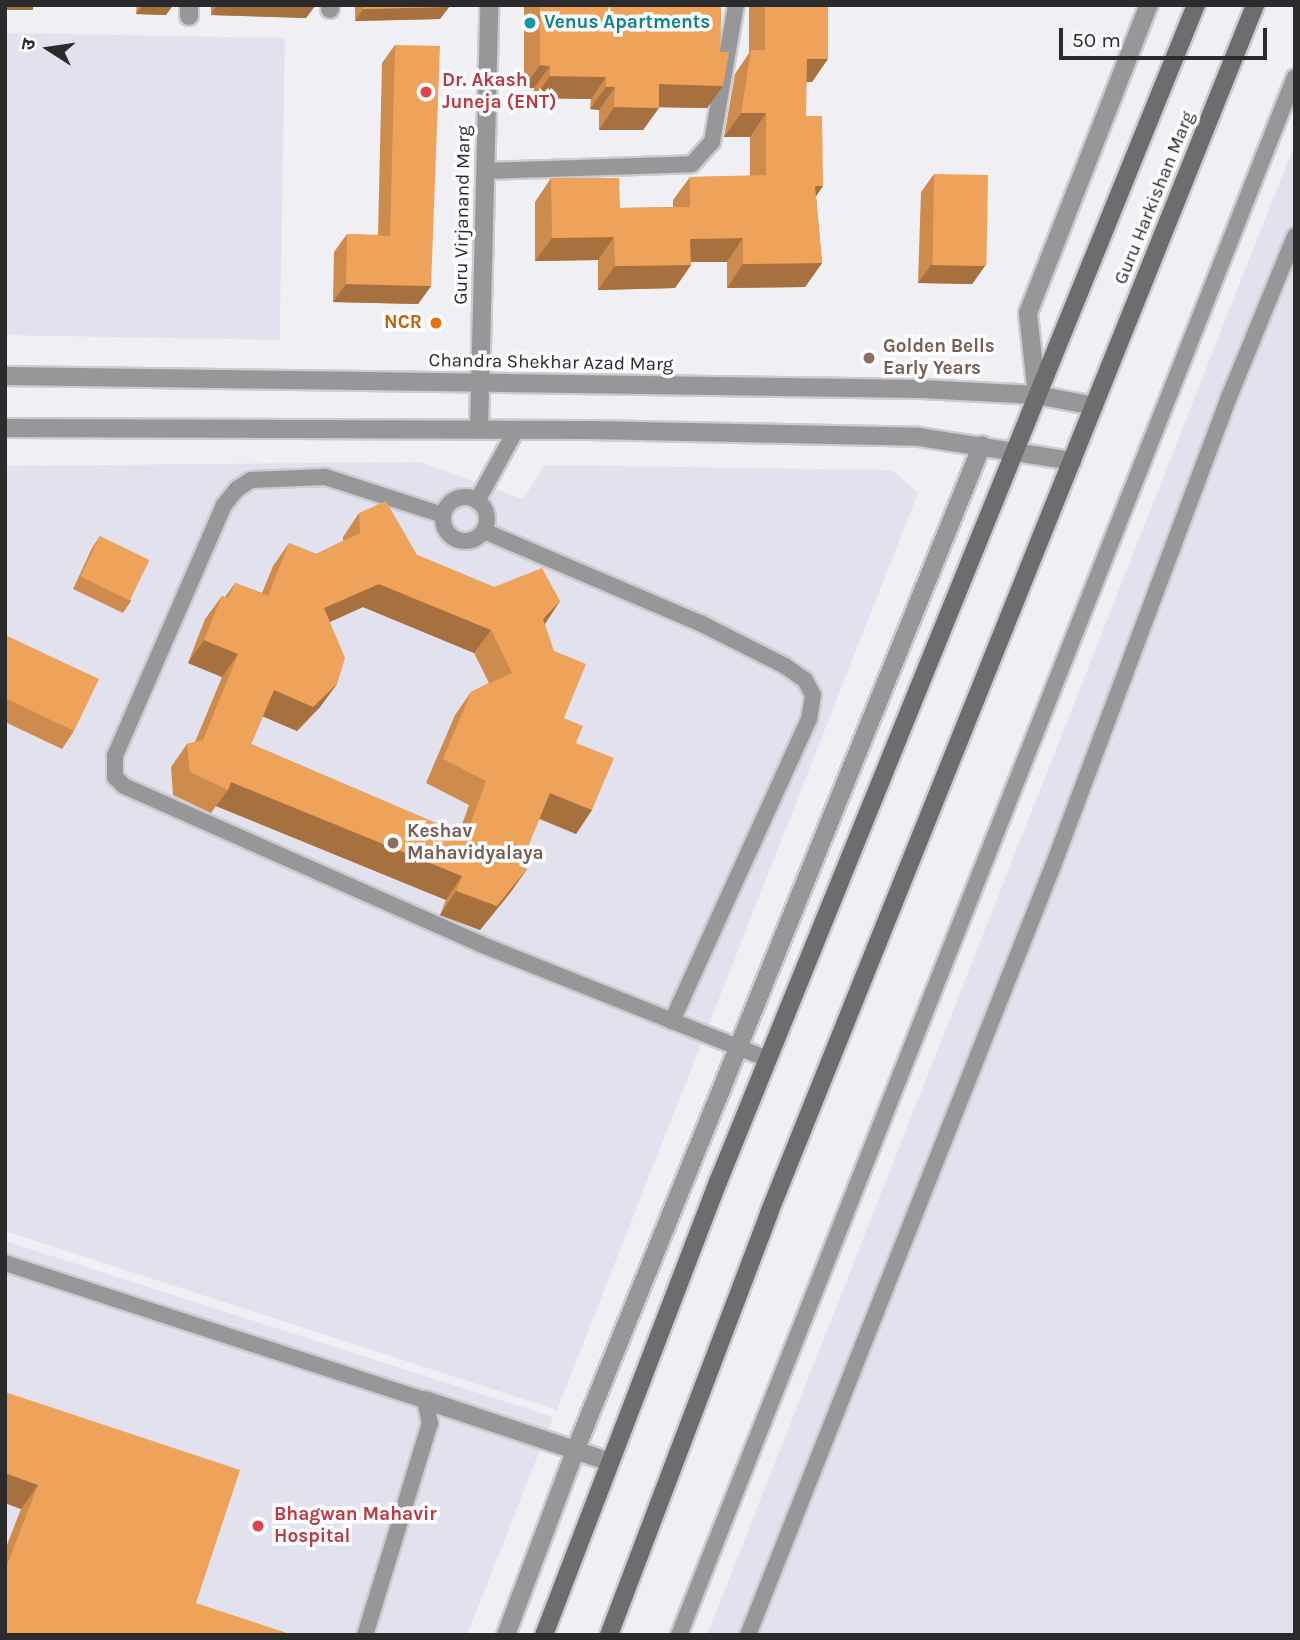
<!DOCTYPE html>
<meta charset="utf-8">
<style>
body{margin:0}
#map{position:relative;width:1300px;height:1640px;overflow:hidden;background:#efeff4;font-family:Karla,"Noto Sans Devanagari",sans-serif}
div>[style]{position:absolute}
.built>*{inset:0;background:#e2e2ee;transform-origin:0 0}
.roads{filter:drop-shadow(2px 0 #ccccd0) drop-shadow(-2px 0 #ccccd0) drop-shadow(0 2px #ccccd0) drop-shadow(0 -2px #ccccd0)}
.service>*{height:16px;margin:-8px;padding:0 8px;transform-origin:8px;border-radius:8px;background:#979698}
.service>.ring{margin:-8px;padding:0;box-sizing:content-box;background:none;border:16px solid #979698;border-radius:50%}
.minor>*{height:18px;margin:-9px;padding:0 9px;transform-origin:9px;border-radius:9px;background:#979698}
.tertiary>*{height:18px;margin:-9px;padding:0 9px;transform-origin:9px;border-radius:9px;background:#979698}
.secondary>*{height:18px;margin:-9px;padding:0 9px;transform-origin:9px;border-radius:9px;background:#6d6c6f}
.wall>*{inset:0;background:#cd8b4d}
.shaded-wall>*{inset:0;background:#a7713f;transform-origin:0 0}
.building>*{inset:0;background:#eea25a;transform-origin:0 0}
.dots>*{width:19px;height:19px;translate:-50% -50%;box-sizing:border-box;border:4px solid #fdfdff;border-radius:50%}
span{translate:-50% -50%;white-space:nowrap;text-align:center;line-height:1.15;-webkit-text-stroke:7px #fdfdff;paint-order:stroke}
.culture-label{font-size:19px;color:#0d838f;font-weight:700}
.left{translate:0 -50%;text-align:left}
.health-label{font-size:19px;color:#be3a42;font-weight:700}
.street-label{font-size:19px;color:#2b2b2d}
.food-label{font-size:19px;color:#c56008;font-weight:700}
.right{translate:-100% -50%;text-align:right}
.education-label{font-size:19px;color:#785e54;font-weight:700}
.frame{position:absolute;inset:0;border:7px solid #2b2b2d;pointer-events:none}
.north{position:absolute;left:14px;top:14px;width:70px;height:70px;-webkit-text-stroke:5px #fdfdff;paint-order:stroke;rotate:282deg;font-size:19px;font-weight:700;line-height:28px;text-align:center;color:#2b2b2d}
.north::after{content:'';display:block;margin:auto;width:24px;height:32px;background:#2b2b2d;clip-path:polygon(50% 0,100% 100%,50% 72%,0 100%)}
.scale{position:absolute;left:1059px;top:28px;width:208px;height:32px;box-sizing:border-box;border:4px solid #2b2b2d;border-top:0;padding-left:9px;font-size:21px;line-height:24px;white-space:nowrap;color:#2b2b2d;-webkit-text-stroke:5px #fdfdff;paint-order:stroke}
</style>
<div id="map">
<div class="built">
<i style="left:5px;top:33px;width:280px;height:302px;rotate:1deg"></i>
<i style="clip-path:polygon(1295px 143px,1295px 1635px,707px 1635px)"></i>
<i style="clip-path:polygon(420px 462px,523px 499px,545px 465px,892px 470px,918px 493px,557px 1410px,5px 1231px,5px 466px)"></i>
<i style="clip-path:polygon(5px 1241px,553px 1417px,467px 1635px,5px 1635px)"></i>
</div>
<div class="roads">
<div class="service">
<i style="left:485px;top:171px;width:207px;rotate:-1.9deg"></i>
<i style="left:692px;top:164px;width:30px;rotate:-48deg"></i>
<i style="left:712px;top:142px;width:139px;rotate:-80.1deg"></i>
<i class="ring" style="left:443px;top:497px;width:28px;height:28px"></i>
<i style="left:477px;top:501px;width:81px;rotate:-61.2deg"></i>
<i style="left:443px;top:515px;width:124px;rotate:-162.1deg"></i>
<i style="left:325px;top:477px;width:74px;rotate:177.7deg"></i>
<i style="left:251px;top:480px;width:17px;rotate:147deg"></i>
<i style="left:237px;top:489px;width:21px;rotate:129deg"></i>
<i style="left:224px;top:505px;width:274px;rotate:113.5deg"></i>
<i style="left:115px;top:756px;width:21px;rotate:90deg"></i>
<i style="left:115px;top:777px;width:13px;rotate:45deg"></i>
<i style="left:124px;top:786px;width:389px;rotate:23.9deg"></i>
<i style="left:480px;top:944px;width:310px;rotate:21.8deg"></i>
<i style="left:484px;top:531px;width:235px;rotate:23.1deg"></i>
<i style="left:700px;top:623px;width:95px;rotate:26.8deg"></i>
<i style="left:785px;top:666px;width:24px;rotate:35deg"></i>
<i style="left:805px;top:680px;width:17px;rotate:62deg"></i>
<i style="left:813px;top:695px;width:24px;rotate:99deg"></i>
<i style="left:809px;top:719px;width:332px;rotate:114.4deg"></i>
<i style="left:5px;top:1263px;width:442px;rotate:18.1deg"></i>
<i style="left:425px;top:1400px;width:24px;rotate:78deg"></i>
<i style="left:430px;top:1423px;width:222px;rotate:107deg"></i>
<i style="left:679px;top:1635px;width:1675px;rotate:-68.43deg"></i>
<i style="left:748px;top:1635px;width:827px;rotate:-68.37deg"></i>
<i style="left:1053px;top:866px;width:501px;rotate:-69.43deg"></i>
<i style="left:1229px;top:397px;width:174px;rotate:-67.7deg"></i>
</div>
<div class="minor">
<i style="left:330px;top:5px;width:4px;rotate:90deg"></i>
<i style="left:189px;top:16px;width:11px;rotate:-90deg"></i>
<i style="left:1037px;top:395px;width:82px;rotate:-96.3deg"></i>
<i style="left:1028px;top:313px;width:331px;rotate:-68.6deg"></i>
<i style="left:479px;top:429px;width:424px;rotate:-88.6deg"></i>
<i style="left:425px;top:1400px;width:195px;rotate:18.5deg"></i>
<i style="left:506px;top:1635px;width:197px;rotate:-69.4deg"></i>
<i style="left:575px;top:1451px;width:1085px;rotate:-67.97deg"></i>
</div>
<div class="tertiary">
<i style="left:5px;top:376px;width:917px;rotate:0.81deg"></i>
<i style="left:922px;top:389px;width:115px;rotate:3deg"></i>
<i style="left:1037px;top:395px;width:58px;rotate:10.9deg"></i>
<i style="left:5px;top:428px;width:586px;rotate:0.2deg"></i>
<i style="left:591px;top:430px;width:328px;rotate:1.2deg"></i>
<i style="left:919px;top:437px;width:155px;rotate:8.9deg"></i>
</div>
<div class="secondary">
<i style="left:544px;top:1635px;width:485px;rotate:-69deg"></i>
<i style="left:718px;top:1182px;width:1270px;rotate:-67.9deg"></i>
<i style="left:609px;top:1635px;width:451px;rotate:-69.2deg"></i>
<i style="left:769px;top:1213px;width:1302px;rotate:-68.08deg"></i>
</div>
</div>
<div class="wall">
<i style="clip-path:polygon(137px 5px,173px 5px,166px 15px,136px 14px)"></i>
<i style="clip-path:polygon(211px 5px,315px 5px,306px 18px,211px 15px)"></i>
<i style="clip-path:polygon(355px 5px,449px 5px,449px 7px,440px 19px,355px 21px)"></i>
<i style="clip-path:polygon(524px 5px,721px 5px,720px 52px,723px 86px,707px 108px,659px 107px,643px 130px,599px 130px,599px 110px,590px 109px,591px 99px,534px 98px,534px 88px,524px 88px)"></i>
<i style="clip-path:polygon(749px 5px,828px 5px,812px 82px,806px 82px,806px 116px,816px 196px,822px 263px,805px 287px,727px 288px,727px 262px,691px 262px,691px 265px,675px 288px,598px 290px,598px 260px,535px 261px,535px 202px,551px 178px,620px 208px,673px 207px,673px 200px,690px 177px,750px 176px,750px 137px,724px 137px,735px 74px,749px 53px)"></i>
<i style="clip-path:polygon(395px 45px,431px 286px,418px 304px,333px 302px,334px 252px,347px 234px,378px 235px,382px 63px)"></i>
<i style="clip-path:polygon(934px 174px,985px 266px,972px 284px,918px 283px,921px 192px)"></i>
<i style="clip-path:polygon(evenodd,359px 513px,417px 555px,494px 587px,560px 601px,545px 624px,564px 718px,576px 743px,592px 810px,576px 834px,539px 819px,520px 866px,527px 869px,510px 893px,480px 930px,440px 915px,446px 900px,216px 806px,211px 813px,173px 795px,171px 767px,187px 744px,195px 742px,222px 677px,188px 663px,205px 619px,222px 596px,225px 597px,235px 583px,262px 593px,273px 566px,289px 543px,316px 554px,343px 541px,343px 537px,359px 513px,363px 607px,474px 653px,489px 683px,471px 692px,455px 715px,426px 783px,469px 805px,459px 833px,251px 744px,263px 716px,297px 731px,320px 707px,337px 684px,330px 622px,363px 607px)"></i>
<i style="clip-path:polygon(100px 536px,131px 601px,123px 613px,73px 589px,92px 548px)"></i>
<i style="clip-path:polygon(5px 635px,74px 731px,62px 749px,5px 722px)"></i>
<i style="clip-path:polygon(5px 1392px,196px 1603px,5px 1635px,5px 1550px,21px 1509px,5px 1503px)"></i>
</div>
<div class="shaded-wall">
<i style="left:5px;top:5px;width:28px;height:5px"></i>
<i style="clip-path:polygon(143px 5px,173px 5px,166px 15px,136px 14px)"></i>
<i style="clip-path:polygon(217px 5px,290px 5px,315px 6px,306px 18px,211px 15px)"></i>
<i style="clip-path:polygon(449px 7px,440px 19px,355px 21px,363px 9px)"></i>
<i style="clip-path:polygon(807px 59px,828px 59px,812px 82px,790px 82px)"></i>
<i style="clip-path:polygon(540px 65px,550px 66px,534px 88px,524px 88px)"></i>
<i style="clip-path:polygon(550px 76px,606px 77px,591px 99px,534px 98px)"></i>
<i style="clip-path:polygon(659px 84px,723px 86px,707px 108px,644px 107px)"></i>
<i style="clip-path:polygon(606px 87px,615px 87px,599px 110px,590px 109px)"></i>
<i style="clip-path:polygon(614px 107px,659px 108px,643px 130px,599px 130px)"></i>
<i style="clip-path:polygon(741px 113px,766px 113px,750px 137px,724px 137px)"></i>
<i style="clip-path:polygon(815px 186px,823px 186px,807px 210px)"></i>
<i style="clip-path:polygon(614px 237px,598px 260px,535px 261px,552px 238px)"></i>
<i style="clip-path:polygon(743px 238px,727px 262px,674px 262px,690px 239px)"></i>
<i style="clip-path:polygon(822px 263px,805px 287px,727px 288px,743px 264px)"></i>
<i style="clip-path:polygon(691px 265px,675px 288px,598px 290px,615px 266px)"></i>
<i style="clip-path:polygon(931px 265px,985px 266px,972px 284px,918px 283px)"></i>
<i style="clip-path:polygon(346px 284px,431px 286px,418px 304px,333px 302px)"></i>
<i style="clip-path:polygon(379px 584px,491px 630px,474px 653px,363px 607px,307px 632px,324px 608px)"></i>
<i style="clip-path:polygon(560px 601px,544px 625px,543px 619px)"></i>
<i style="clip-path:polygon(204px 640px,238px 654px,222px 677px,188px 663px)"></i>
<i style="clip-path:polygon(337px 684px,320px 707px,297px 731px,257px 714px,274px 690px)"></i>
<i style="clip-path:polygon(231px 782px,462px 876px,446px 900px,216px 806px,228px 790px)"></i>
<i style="clip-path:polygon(550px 793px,592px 810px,576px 834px,534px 816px)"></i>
<i style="clip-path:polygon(527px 869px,510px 893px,480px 930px,440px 915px,456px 891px)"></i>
<i style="clip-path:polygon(5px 1473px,38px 1485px,21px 1509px,5px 1503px)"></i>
</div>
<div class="building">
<i style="clip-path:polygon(363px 5px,449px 5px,449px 7px,363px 9px)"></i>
<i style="clip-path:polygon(540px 5px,721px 5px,720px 52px,729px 52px,723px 86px,659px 84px,659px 108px,614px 107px,615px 87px,606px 87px,606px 77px,550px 76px,550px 66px,540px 65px)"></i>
<i style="clip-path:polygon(765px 5px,828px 5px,828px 59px,807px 59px,806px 116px,822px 116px,823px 186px,815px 186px,822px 263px,743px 264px,743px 238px,690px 239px,691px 265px,615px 266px,614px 237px,552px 238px,551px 178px,619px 178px,620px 208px,690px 207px,690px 177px,766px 175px,766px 113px,741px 113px,751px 50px,765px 50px)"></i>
<i style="clip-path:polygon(395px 45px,440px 46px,431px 286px,346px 284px,347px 234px,390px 236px)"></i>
<i style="left:934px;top:174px;width:54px;height:91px;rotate:1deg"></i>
<i style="clip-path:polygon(evenodd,386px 501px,417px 555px,494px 587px,542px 568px,560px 601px,543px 619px,554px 651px,586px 664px,564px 718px,583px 726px,576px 743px,614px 758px,592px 810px,550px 793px,520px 866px,527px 869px,497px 906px,456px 891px,462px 876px,231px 782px,228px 790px,190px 772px,187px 744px,203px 740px,238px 654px,204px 640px,222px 596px,228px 598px,235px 583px,268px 596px,289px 543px,316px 554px,360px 533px,359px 513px,386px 501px,379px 584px,491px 630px,512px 673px,471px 692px,443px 759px,486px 781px,466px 836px,251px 744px,274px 690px,313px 707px,337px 684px,345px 658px,324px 608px,379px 584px)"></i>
<i style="left:100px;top:536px;width:55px;height:45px;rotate:26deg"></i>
<i style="clip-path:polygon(5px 635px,99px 679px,74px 731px,5px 698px)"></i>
<i style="clip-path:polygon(5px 1392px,240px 1470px,196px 1603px,293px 1635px,51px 1635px,44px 1633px,43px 1635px,5px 1635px,5px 1570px,38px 1485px,5px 1473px)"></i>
</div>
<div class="dots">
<i style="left:530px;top:23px;background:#0f9aa8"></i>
<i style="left:426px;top:92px;background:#e0444e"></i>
<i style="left:436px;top:323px;background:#e8710a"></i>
<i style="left:869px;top:358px;background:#8d6e63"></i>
<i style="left:393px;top:843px;background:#8d6e63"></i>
<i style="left:258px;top:1526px;background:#e0444e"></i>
</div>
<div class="culture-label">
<span class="left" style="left:544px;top:23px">Venus Apartments</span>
</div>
<div class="health-label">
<span class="left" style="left:442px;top:92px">Dr. Akash<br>Juneja (ENT)</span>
<span class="left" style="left:274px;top:1526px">Bhagwan Mahavir<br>Hospital</span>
</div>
<div class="street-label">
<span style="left:1155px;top:198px;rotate:-68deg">Guru Harkishan Marg</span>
<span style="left:463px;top:215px;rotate:-89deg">Guru Virjanand Marg</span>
<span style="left:551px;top:363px;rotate:1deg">Chandra Shekhar Azad Marg</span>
</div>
<div class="food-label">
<span class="right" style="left:422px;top:323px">NCR</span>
</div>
<div class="education-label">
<span class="left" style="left:883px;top:358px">Golden Bells<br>Early Years</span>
<span class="left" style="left:407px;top:843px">Keshav<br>Mahavidyalaya</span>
</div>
<div class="frame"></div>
<div class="north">उ</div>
<div class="scale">50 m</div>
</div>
